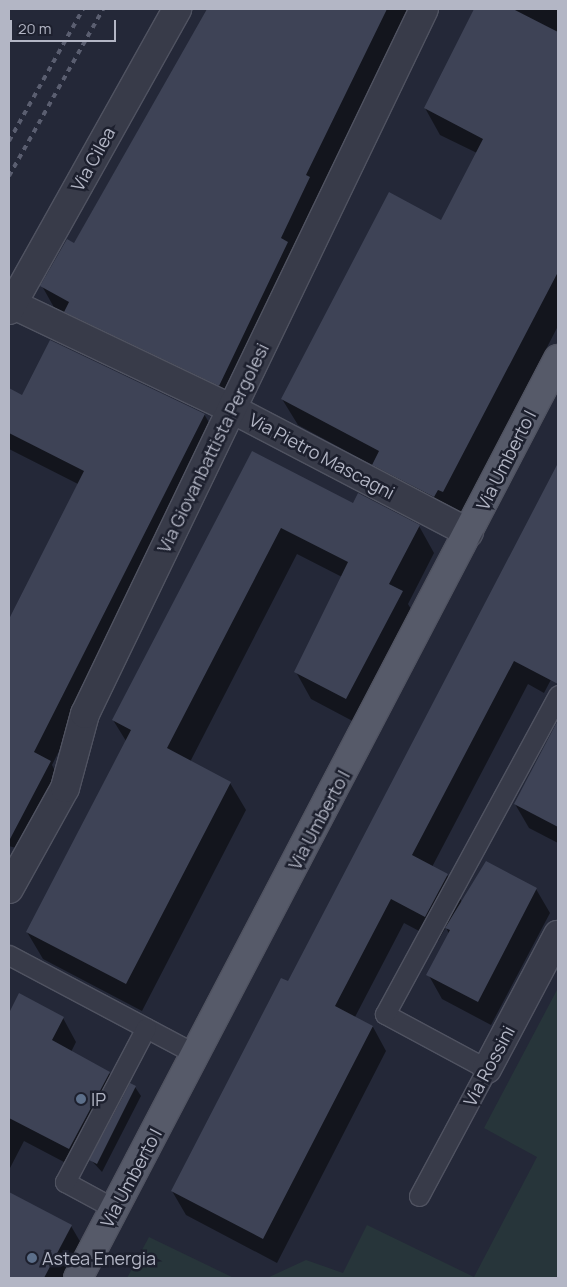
<!DOCTYPE html>
<style>
body{margin:0}
#map{position:relative;width:567px;height:1287px;overflow:hidden;background:#242838;font-family:Manrope,sans-serif}
div>[style]{position:absolute}
.green>*{inset:0;background:#27353a}
.shadow>*{inset:0;background:#0007}
.building>*{inset:0;background:#3e4356}
.roads{filter:drop-shadow(1px 0 #505361) drop-shadow(-1px 0 #505361) drop-shadow(0 1px #505361) drop-shadow(0 -1px #505361)}
.service>*{height:19px;margin:-9.5px;padding:0 9.5px;transform-origin:9.5px;border-radius:9.5px;background:#383b49}
.minor>*{height:28px;margin:-14px;padding:0 14px;transform-origin:14px;border-radius:14px;background:#383b49}
.primary>*{height:28px;margin:-14px;padding:0 14px;transform-origin:14px;border-radius:14px;background:#565a69}
.rail>*{height:4px;margin-top:-2px;transform-origin:0;background:repeating-linear-gradient(90deg,#5a5e70 0 5px,transparent 0 10px)}
.dots>*{width:14px;height:14px;translate:-50% -50%;box-sizing:border-box;border:2px solid #1d202e;border-radius:50%}
span{translate:-50% -50%;white-space:nowrap;text-align:center;line-height:1.15;-webkit-text-stroke:5px #1d202e;paint-order:stroke}
.street-label{font-size:18px;color:#b3b6c5}
.poi-label{font-size:18px;color:#b3b6c5}
.left{translate:0 -50%;text-align:left}
.frame{position:absolute;inset:0;border:10px solid #b3b6c5;pointer-events:none}
.scale{position:absolute;left:10px;top:20px;width:106px;height:22px;box-sizing:border-box;border:2px solid #b3b6c5;border-top:0;padding-left:6px;font-size:15px;line-height:18px;white-space:nowrap;color:#b3b6c5;-webkit-text-stroke:4px #1d202e;paint-order:stroke}
</style>
<div id="map">
<div class="green">
<i style="clip-path:polygon(558px 988px,558px 1278px,267px 1278px,306px 1260px,343px 1273px,367px 1225px,474px 1277px,537px 1157px,484px 1128px)"></i>
<i style="clip-path:polygon(149px 1237px,234px 1278px,127px 1278px)"></i>
</div>
<div class="shadow">
<i style="clip-path:polygon(208px 9px,419px 9px,234px 410px,56px 311px,42px 286px,74px 244px)"></i>
<i style="clip-path:polygon(476px 9px,558px 9px,558px 326px,459px 518px,389px 491px,374px 466px,298px 425px,282px 399px,442px 221px,477px 153px,440px 135px,425px 108px)"></i>
<i style="clip-path:polygon(9px 390px,22px 397px,204px 414px,218px 438px,52px 765px,63px 786px,29px 852px,9px 846px,9px 622px,78px 484px,9px 449px)"></i>
<i style="clip-path:polygon(252px 452px,353px 505px,419px 526px,434px 553px,408px 604px,417px 619px,362px 726px,311px 699px,296px 672px,342px 577px,297px 554px,190px 762px,230px 783px,246px 810px,142px 1011px,43px 959px,27px 932px,126px 741px,113px 720px)"></i>
<i style="clip-path:polygon(558px 470px,558px 666px,544px 693px,528px 684px,432px 867px,447px 875px,462px 902px,536px 889px,550px 913px,491px 1025px,442px 999px,428px 974px,449px 934px,446px 927px,438px 941px,404px 923px,355px 1017px,373px 1027px,386px 1051px,277px 1263px,186px 1215px,172px 1191px,289px 983px)"></i>
<i style="clip-path:polygon(558px 733px,558px 843px,529px 828px,515px 804px)"></i>
<i style="clip-path:polygon(20px 995px,63px 1018px,76px 1042px,71px 1052px,109px 1073px,124px 1097px,135px 1087px,141px 1096px,102px 1172px,90px 1159px,83px 1172px,24px 1141px,9px 1170px,9px 1016px)"></i>
<i style="clip-path:polygon(9px 1193px,71px 1226px,85px 1250px,69px 1278px,9px 1278px)"></i>
</div>
<div class="building">
<i style="clip-path:polygon(207px 9px,387px 9px,306px 175px,310px 177px,281px 238px,288px 242px,219px 386px,64px 312px,69px 302px,40px 286px,67px 239px,74px 243px)"></i>
<i style="clip-path:polygon(474px 9px,513px 9px,558px 32px,558px 272px,443px 492px,438px 490px,434px 497px,372px 465px,379px 451px,281px 399px,389px 192px,441px 220px,483px 139px,424px 108px)"></i>
<i style="clip-path:polygon(50px 340px,205px 414px,34px 752px,51px 761px,9px 841px,9px 619px,84px 471px,9px 433px,9px 388px,22px 395px)"></i>
<i style="clip-path:polygon(252px 451px,353px 503px,358px 493px,420px 525px,389px 584px,403px 591px,346px 699px,294px 672px,348px 562px,281px 528px,167px 748px,231px 782px,126px 984px,26px 932px,131px 730px,112px 720px)"></i>
<i style="clip-path:polygon(558px 463px,558px 684px,514px 661px,412px 855px,448px 874px,425px 917px,391px 899px,335px 1006px,373px 1026px,263px 1239px,171px 1191px,281px 978px,288px 981px)"></i>
<i style="clip-path:polygon(558px 720px,558px 827px,514px 804px)"></i>
<i style="clip-path:polygon(486px 861px,537px 888px,478px 1002px,426px 975px,450px 930px,445px 928px)"></i>
<i style="clip-path:polygon(19px 993px,64px 1017px,52px 1040px,110px 1072px,69px 1149px,9px 1118px,9px 1013px)"></i>
<i style="clip-path:polygon(130px 1083px,136px 1086px,97px 1164px,89px 1160px)"></i>
<i style="clip-path:polygon(9px 1192px,72px 1225px,44px 1278px,9px 1278px)"></i>
</div>
<div class="roads">
<div class="service">
<i style="left:9px;top:955px;width:213px;rotate:28deg"></i>
<i style="left:419px;top:1196px;width:144px;rotate:-61.8deg"></i>
<i style="left:487px;top:1069px;width:116px;rotate:-151.7deg"></i>
<i style="left:385px;top:1014px;width:363px;rotate:-61.5deg"></i>
<i style="left:115px;top:1209px;width:57px;rotate:-151.6deg"></i>
<i style="left:65px;top:1182px;width:174px;rotate:-62.3deg"></i>
</div>
<div class="minor">
<i style="left:12px;top:304px;width:244px;rotate:25.5deg"></i>
<i style="left:232px;top:409px;width:267px;rotate:27.6deg"></i>
<i style="left:9px;top:310px;width:345px;rotate:-60.8deg"></i>
<i style="left:9px;top:889px;width:115px;rotate:-61deg"></i>
<i style="left:65px;top:788px;width:77px;rotate:-74.9deg"></i>
<i style="left:85px;top:714px;width:782px;rotate:-64.32deg"></i>
<i style="left:487px;top:1069px;width:152px;rotate:-62.1deg"></i>
</div>
<div class="primary">
<i style="left:78px;top:1278px;width:1037px;rotate:-62.42deg"></i>
</div>
</div>
<div class="rail">
<i style="left:9px;top:141px;width:151px;rotate:-60.7deg"></i>
<i style="left:9px;top:176px;width:192px;rotate:-60.6deg"></i>
</div>
<div class="dots">
<i style="left:81px;top:1099px;background:#5c6f8a"></i>
<i style="left:32px;top:1258px;background:#5c6f8a"></i>
</div>
<div class="street-label">
<span style="left:93px;top:159px;rotate:-61deg">Via Cilea</span>
<span style="left:213px;top:448px;rotate:-64deg">Via Giovanbattista Pergolesi</span>
<span style="left:322px;top:456px;rotate:28deg">Via Pietro Mascagni</span>
<span style="left:506px;top:460px;rotate:-63deg">Via Umberto I</span>
<span style="left:319px;top:820px;rotate:-62deg">Via Umberto I</span>
<span style="left:489px;top:1066px;rotate:-62deg">Via Rossini</span>
<span style="left:131px;top:1178px;rotate:-62deg">Via Umberto I</span>
</div>
<div class="poi-label">
<span class="left" style="left:91px;top:1099px">IP</span>
<span class="left" style="left:42px;top:1258px">Astea Energia</span>
</div>
<div class="frame"></div>
<div class="scale">20 m</div>
</div>
